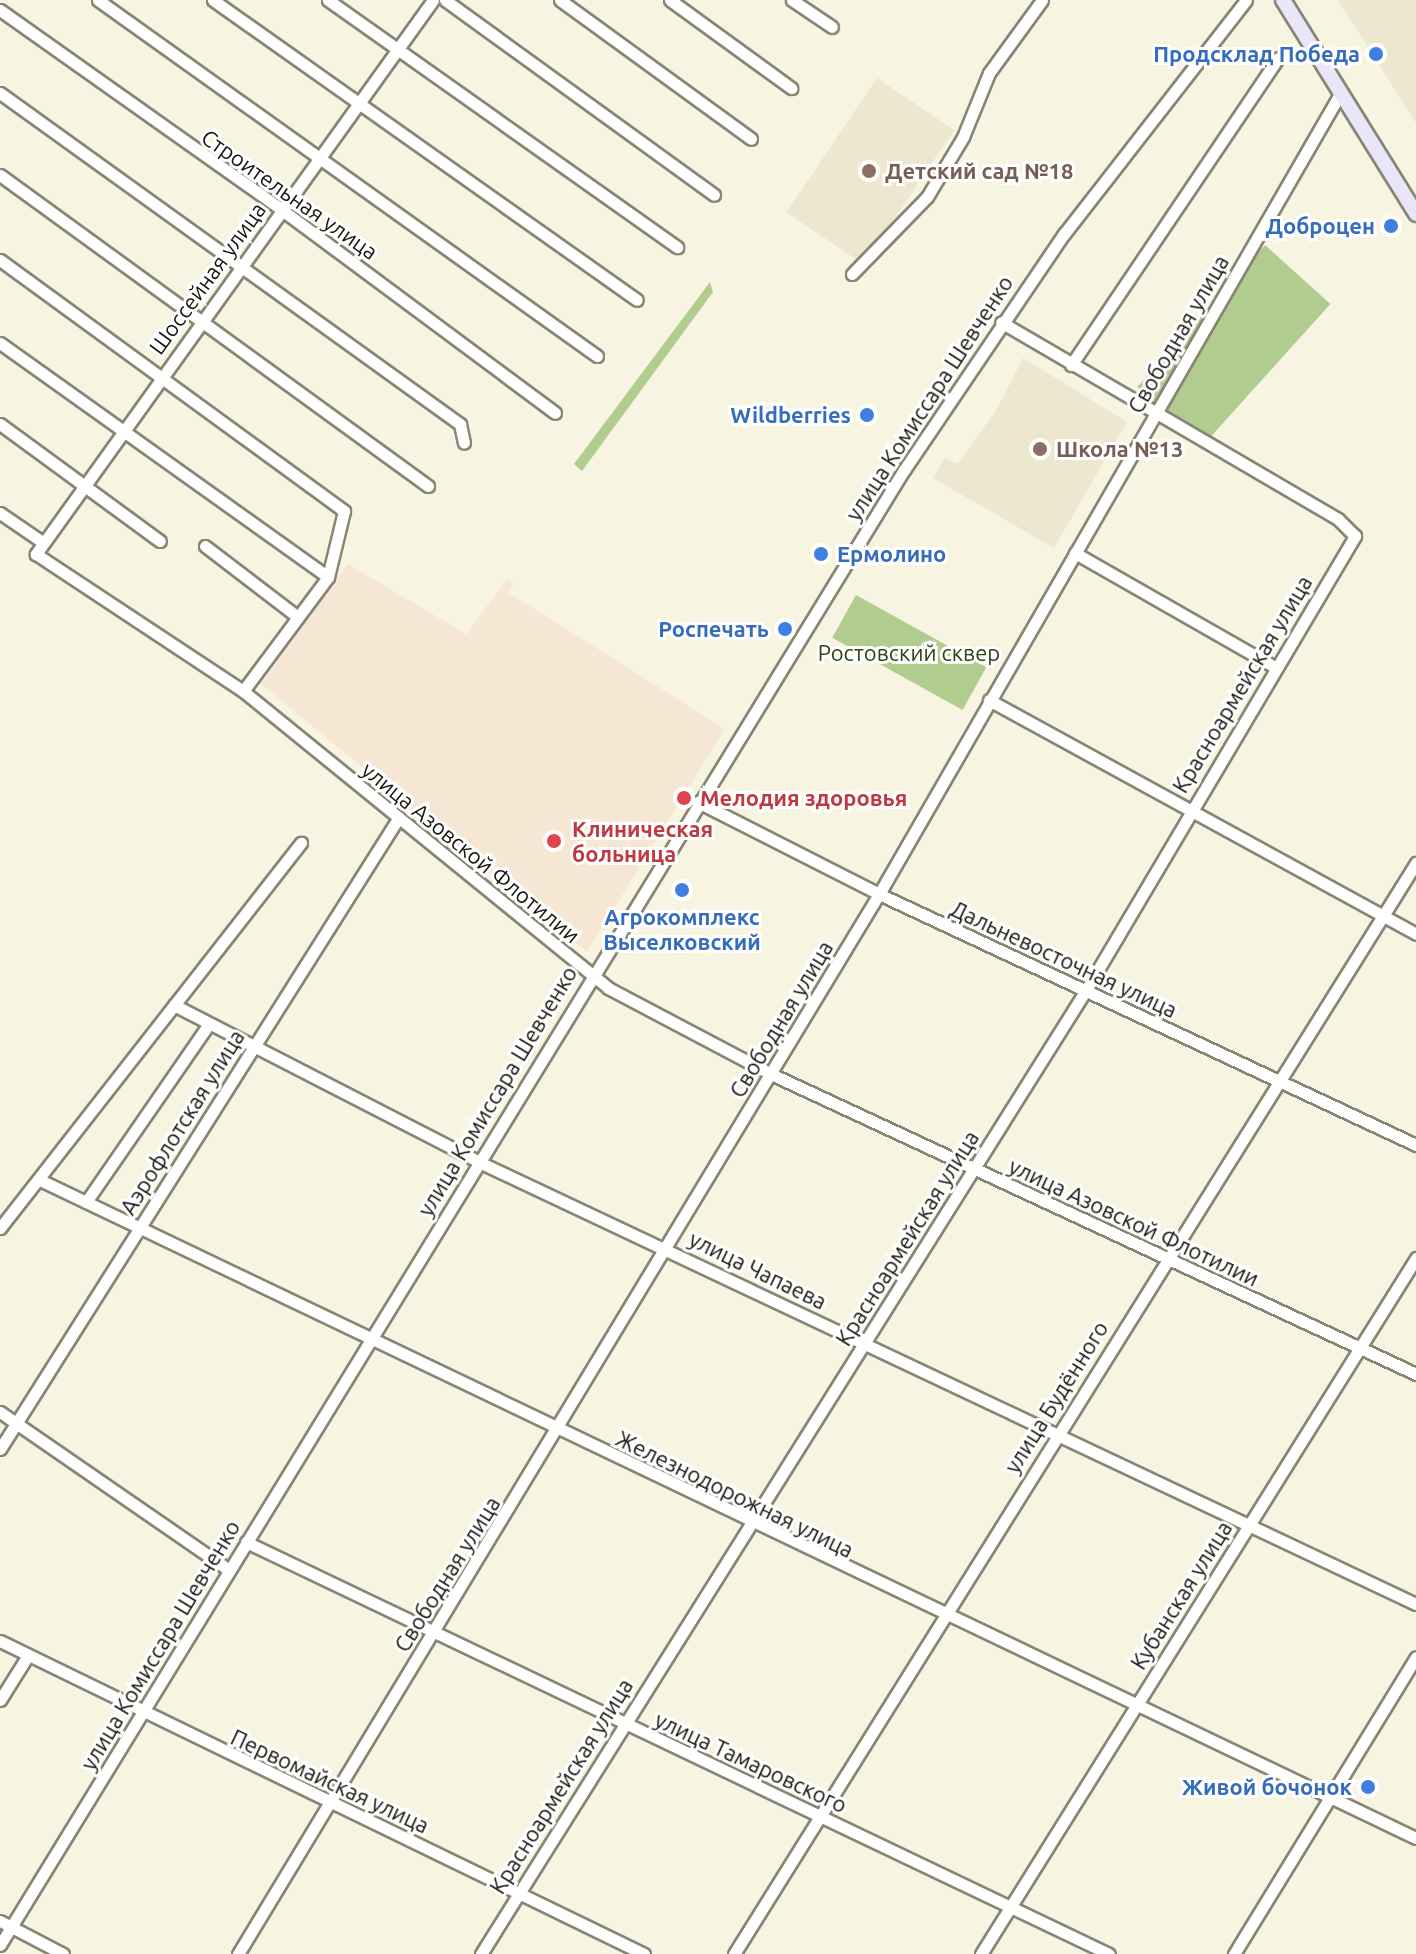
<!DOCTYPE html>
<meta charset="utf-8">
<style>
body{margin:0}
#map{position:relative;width:1416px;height:1954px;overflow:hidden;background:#f8f4e2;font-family:Ubuntu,sans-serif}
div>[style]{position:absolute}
.built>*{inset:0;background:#ece7ce;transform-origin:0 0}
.medical>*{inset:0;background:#f6e7d4}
.green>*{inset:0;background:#b1cc8f;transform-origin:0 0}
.roads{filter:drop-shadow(2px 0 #888575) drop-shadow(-2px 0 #888575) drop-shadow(0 2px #888575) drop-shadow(0 -2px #888575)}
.street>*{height:11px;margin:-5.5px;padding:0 5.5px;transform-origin:5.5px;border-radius:5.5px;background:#fff}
.secondary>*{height:14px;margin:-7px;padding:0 7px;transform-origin:7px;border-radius:7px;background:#e9e6f9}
.dots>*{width:22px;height:22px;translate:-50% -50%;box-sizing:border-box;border:4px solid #fff;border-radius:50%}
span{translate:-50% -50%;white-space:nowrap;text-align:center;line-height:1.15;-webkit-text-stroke:6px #fff;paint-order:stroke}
.shop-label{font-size:22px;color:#366cbe;font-weight:700}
.right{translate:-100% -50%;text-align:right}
.left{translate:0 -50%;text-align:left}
.education-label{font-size:22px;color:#785e54;font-weight:700}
.street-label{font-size:22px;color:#15140e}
.park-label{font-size:22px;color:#2f4114}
.health-label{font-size:22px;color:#be3a42;font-weight:700}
</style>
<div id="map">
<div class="built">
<i style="clip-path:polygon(1338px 0,1416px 0,1416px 123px)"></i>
<i style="left:877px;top:78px;width:93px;height:162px;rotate:34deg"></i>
<i style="clip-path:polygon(1023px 358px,1127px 422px,1054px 548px,933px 478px,945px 458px,958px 464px,997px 409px)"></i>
</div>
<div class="medical">
<i style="clip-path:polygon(348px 564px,466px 634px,507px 579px,514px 584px,509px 593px,725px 729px,587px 952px,261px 684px)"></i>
</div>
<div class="green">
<i style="left:1265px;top:245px;width:88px;height:191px;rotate:42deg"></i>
<i style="clip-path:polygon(710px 282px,713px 292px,582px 471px,574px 464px)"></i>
<i style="left:856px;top:595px;width:149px;height:49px;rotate:29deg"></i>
</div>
<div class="roads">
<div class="street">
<i style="left:98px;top:0;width:613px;rotate:35.51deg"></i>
<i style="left:213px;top:0;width:519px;rotate:35.28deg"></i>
<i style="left:328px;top:0;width:428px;rotate:35.3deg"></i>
<i style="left:433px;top:0;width:682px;rotate:125.63deg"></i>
<i style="left:36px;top:554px;width:248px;rotate:33.5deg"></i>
<i style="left:243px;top:691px;width:471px;rotate:39.1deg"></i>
<i style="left:608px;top:988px;width:184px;rotate:27.8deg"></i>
<i style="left:771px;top:1074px;width:711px;rotate:24.94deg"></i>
<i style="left:445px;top:0;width:332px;rotate:35.9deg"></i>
<i style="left:560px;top:0;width:236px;rotate:36deg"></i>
<i style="left:670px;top:0;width:150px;rotate:36deg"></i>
<i style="left:792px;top:0;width:48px;rotate:34deg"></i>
<i style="left:0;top:10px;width:346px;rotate:35.3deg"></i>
<i style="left:282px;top:210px;width:340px;rotate:36.6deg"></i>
<i style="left:0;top:93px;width:567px;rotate:35.74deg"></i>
<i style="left:460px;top:424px;width:19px;rotate:78deg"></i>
<i style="left:0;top:175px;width:529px;rotate:36deg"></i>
<i style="left:0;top:260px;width:426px;rotate:36.1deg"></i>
<i style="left:344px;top:511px;width:68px;rotate:103.6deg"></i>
<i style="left:328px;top:577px;width:142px;rotate:126.7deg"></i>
<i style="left:852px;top:274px;width:107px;rotate:-45.8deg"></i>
<i style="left:927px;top:197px;width:70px;rotate:-59deg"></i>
<i style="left:963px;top:137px;width:69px;rotate:-67.9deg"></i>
<i style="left:989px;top:73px;width:90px;rotate:-54deg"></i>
<i style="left:0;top:343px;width:403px;rotate:35.5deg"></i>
<i style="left:1071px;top:365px;width:370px;rotate:-56deg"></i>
<i style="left:0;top:424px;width:198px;rotate:36.2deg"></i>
<i style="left:0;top:513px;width:50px;rotate:34.3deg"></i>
<i style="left:205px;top:546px;width:117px;rotate:37.4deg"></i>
<i style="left:1075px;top:553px;width:230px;rotate:29.7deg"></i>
<i style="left:989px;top:700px;width:487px;rotate:28.7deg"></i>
<i style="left:698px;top:802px;width:203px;rotate:26.9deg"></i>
<i style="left:879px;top:894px;width:593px;rotate:25.05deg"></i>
<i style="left:174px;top:1005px;width:341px;rotate:27.2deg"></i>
<i style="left:477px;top:1161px;width:1038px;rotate:25.26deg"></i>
<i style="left:40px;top:1180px;width:1525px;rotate:25.56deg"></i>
<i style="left:86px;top:1202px;width:215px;rotate:-55.4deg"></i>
<i style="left:0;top:1228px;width:489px;rotate:-52deg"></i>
<i style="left:0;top:1412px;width:278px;rotate:34.6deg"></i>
<i style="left:0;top:1449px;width:747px;rotate:-57.73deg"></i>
<i style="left:246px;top:1542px;width:956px;rotate:25.52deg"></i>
<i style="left:0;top:1641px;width:716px;rotate:25.92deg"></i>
<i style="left:0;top:1700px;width:51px;rotate:-57.9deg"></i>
<i style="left:0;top:1921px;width:71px;rotate:27.6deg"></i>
<i style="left:0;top:1945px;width:1730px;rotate:-58.5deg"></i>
<i style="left:904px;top:470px;width:285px;rotate:-55.9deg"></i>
<i style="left:1064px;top:234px;width:296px;rotate:-52.1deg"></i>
<i style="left:238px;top:1954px;width:1239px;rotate:-58.84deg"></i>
<i style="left:879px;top:894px;width:923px;rotate:-60.05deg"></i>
<i style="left:481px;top:1954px;width:1138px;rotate:-57.89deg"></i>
<i style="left:1086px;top:990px;width:528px;rotate:-59.35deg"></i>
<i style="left:1355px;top:536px;width:24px;rotate:-135deg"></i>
<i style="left:1338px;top:519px;width:390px;rotate:-149.7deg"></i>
<i style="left:734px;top:1954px;width:1287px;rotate:-57.99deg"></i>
<i style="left:981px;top:1954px;width:821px;rotate:-57.99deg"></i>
<i style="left:1234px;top:1954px;width:348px;rotate:-58.5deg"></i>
</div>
<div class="secondary">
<i style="left:1283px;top:0;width:252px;rotate:58.1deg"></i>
</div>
</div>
<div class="dots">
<i style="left:1376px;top:54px;background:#3f7fe0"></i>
<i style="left:869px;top:171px;background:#8d6e63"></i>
<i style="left:1391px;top:226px;background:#3f7fe0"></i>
<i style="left:867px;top:415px;background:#3f7fe0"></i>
<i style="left:1040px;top:449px;background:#8d6e63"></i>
<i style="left:821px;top:554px;background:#3f7fe0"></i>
<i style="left:785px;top:629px;background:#3f7fe0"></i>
<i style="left:684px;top:798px;background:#e0444e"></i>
<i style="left:554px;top:841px;background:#e0444e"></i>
<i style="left:682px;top:890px;background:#3f7fe0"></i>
<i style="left:1368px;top:1787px;background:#3f7fe0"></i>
</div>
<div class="shop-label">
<span class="right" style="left:1360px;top:54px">Продсклад Победа</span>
<span class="right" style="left:1375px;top:226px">Доброцен</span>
<span class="right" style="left:851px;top:415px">Wildberries</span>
<span class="left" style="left:837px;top:554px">Ермолино</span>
<span class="right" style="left:769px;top:629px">Роспечать</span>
<span style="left:682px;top:929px">Агрокомплекс<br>Выселковский</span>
<span class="right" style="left:1352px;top:1787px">Живой бочонок</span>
</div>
<div class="education-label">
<span class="left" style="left:885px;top:171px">Детский сад №18</span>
<span class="left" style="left:1056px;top:449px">Школа №13</span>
</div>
<div class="street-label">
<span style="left:290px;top:194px;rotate:35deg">Строительная улица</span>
<span style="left:207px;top:278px;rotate:-54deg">Шоссейная улица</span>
<span style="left:1178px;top:334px;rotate:-60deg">Свободная улица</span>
<span style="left:929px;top:398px;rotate:-57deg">улица Комиссара Шевченко</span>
<span style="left:1242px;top:684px;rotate:-59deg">Красноармейская улица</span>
<span style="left:471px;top:852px;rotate:39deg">улица Азовской Флотилии</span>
<span style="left:1064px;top:959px;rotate:25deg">Дальневосточная улица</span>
<span style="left:781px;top:1019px;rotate:-59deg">Свободная улица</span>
<span style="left:497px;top:1091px;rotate:-59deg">улица Комиссара Шевченко</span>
<span style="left:182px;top:1122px;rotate:-58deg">Аэрофлотская улица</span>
<span style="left:1134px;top:1222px;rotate:25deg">улица Азовской Флотилии</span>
<span style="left:907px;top:1238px;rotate:-58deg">Красноармейская улица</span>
<span style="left:758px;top:1270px;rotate:26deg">улица Чапаева</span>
<span style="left:1056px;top:1397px;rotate:-58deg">улица Будённого</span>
<span style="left:735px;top:1494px;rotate:26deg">Железнодорожная улица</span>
<span style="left:447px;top:1574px;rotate:-58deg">Свободная улица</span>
<span style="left:1181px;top:1595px;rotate:-58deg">Кубанская улица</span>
<span style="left:160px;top:1645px;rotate:-59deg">улица Комиссара Шевченко</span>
<span style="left:751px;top:1762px;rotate:25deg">улица Тамаровского</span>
<span style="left:330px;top:1781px;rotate:25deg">Первомайская улица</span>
<span style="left:561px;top:1786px;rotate:-58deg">Красноармейская улица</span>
</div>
<div class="park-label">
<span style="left:909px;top:653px">Ростовский сквер</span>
</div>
<div class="health-label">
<span class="left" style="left:700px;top:798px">Мелодия здоровья</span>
<span class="left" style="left:572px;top:841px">Клиническая<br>больница</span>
</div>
</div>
